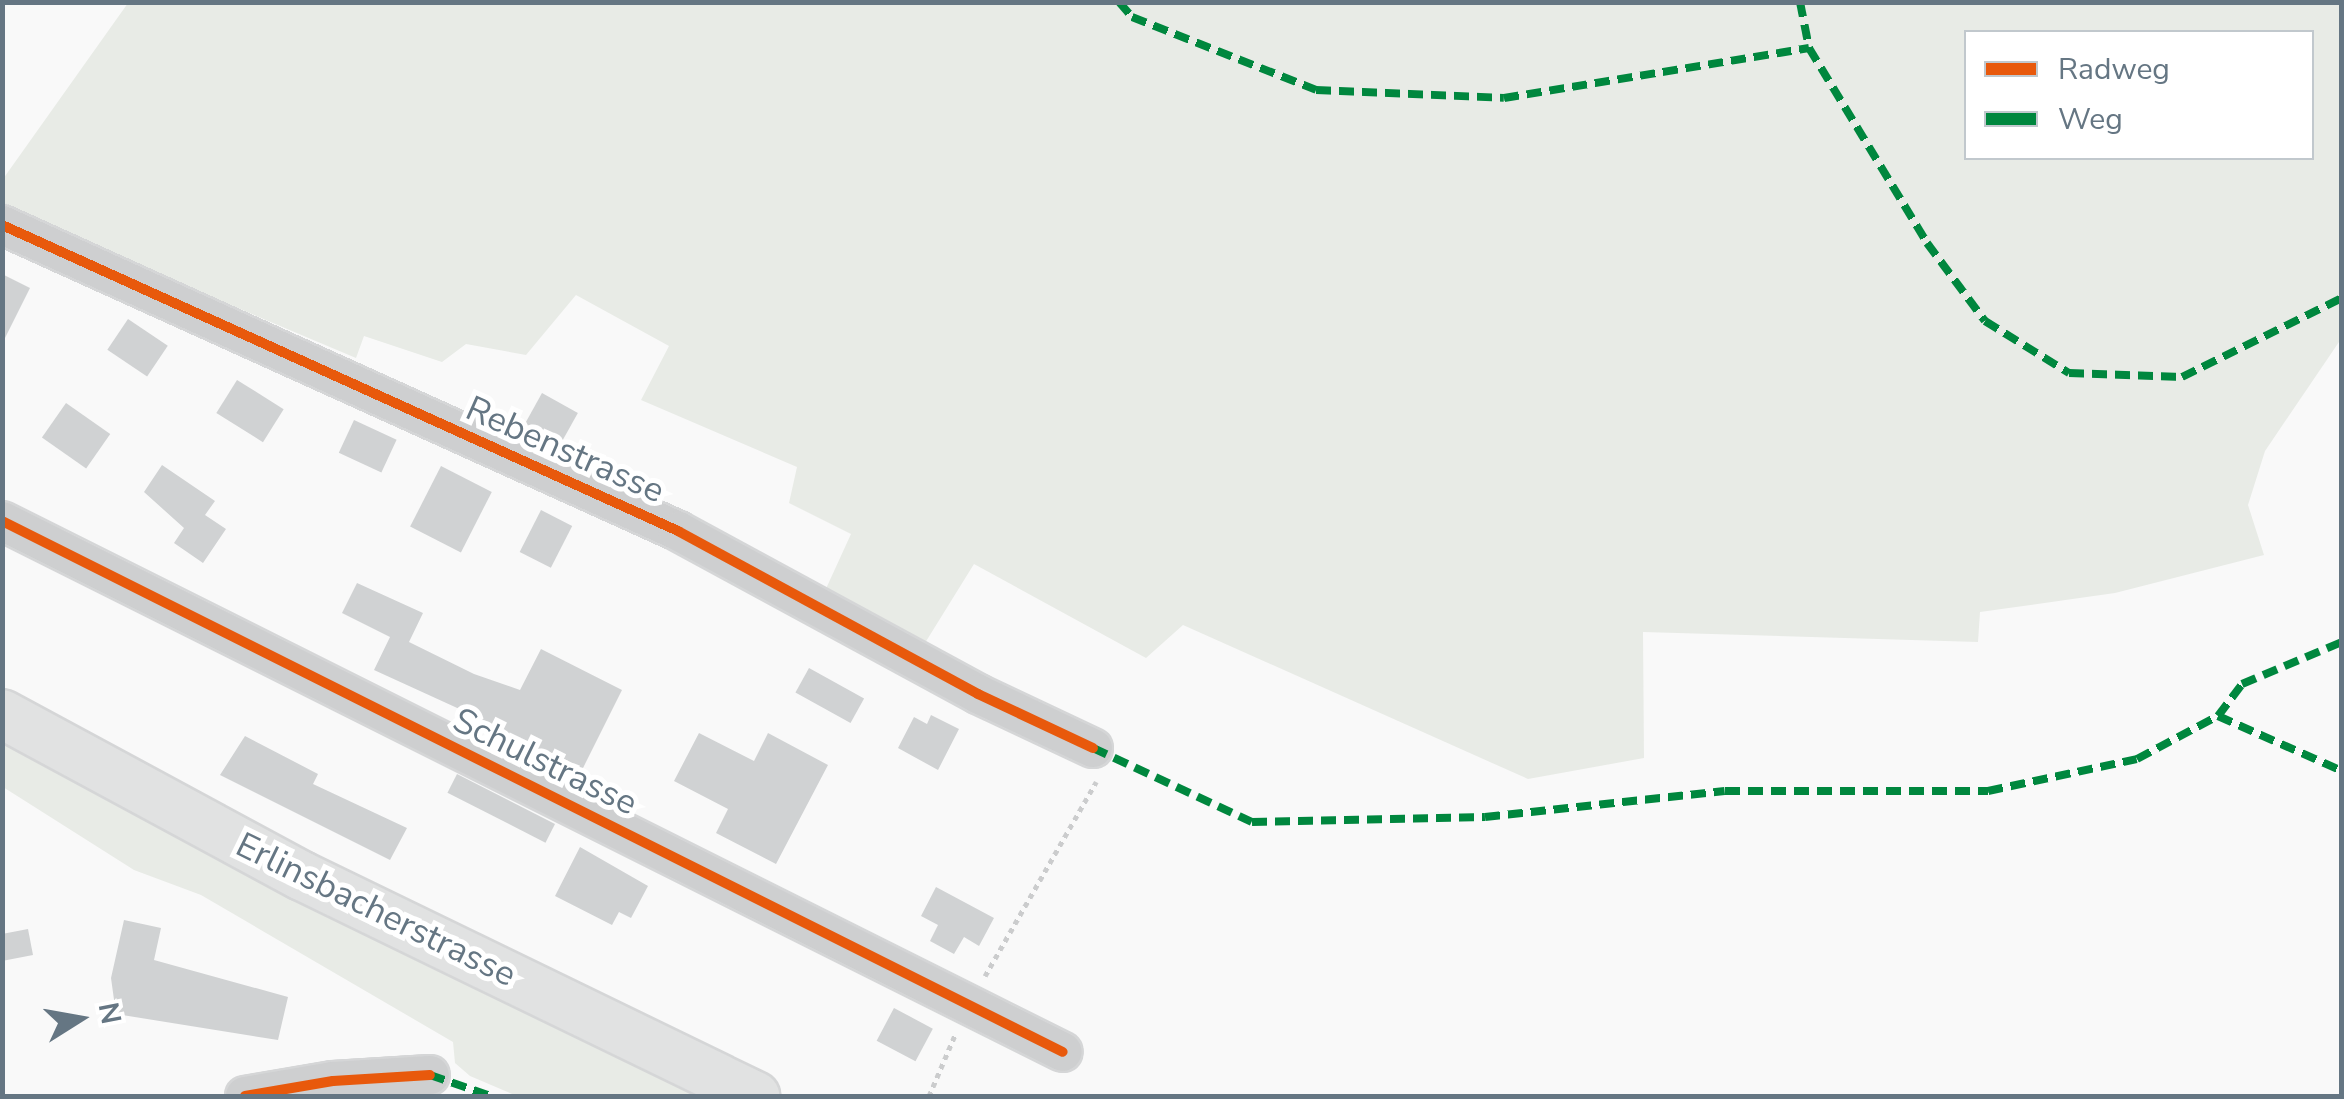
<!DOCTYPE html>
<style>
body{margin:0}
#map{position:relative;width:2344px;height:1099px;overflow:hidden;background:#f9f9f9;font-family:"Nunito Sans",sans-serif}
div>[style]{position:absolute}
.green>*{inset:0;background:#e8ebe6}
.building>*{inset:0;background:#d0d2d3;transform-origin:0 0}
.path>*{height:5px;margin-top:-2.5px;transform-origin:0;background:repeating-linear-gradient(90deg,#cbcccd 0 5px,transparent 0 10px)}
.roads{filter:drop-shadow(2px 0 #d5d6d7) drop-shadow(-2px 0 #d5d6d7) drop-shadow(0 2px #d5d6d7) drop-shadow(0 -2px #d5d6d7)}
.minor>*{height:38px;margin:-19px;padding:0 19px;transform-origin:19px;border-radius:19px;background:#cecfd0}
.major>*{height:48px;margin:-24px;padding:0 24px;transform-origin:24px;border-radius:24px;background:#e1e2e2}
.quiet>*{height:8px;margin-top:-4px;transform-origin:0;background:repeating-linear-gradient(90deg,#00873e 0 15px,transparent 0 23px)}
.cycleway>*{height:10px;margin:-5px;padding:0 5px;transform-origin:5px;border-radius:5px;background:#e8590c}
span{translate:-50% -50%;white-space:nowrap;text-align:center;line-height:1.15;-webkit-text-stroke:10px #fff;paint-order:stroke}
.street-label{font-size:35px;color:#657683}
.frame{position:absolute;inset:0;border:5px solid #657683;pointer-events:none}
.legend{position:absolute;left:1964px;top:30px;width:350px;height:130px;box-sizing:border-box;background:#fff;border:2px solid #c1c8cd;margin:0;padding:12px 18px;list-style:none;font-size:30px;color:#657683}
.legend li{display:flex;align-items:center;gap:20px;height:50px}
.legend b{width:50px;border:2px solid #c1c8cd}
.north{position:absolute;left:30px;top:969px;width:100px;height:100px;-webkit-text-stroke:8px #fff;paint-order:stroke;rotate:79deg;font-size:28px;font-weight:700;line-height:40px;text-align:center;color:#657683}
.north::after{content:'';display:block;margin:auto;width:35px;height:45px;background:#657683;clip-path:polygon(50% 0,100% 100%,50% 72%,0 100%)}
</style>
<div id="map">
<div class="green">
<i style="clip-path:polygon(evenodd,128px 3px,2341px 3px,2341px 339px,2265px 451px,2248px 505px,2264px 555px,2115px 593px,1980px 612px,1978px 642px,1643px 632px,1644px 758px,1528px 779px,1183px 625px,1146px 658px,974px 564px,925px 643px,824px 593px,851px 534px,789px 503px,797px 467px,641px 400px,669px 346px,576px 295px,526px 355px,466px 344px,442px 362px,364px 336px,356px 358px,3px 209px,3px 179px,128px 3px,1966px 32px,2312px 32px,2312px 158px,1966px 158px,1966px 32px)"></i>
<i style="clip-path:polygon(2px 729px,726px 1096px,517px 1096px,470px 1076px,455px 1063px,453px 1042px,201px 895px,134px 870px,3px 787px)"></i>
</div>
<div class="building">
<i style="clip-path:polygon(2px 274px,30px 288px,2px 344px)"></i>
<i style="left:128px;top:319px;width:48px;height:37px;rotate:34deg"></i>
<i style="left:237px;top:380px;width:55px;height:39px;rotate:32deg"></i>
<i style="left:542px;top:393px;width:41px;height:36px;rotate:29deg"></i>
<i style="left:66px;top:403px;width:54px;height:42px;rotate:35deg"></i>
<i style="left:354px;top:420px;width:47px;height:36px;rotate:25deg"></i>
<i style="clip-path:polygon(162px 465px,215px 501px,205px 515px,226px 529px,203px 563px,174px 543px,184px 528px,144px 492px)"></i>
<i style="left:441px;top:466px;width:57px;height:68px;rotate:27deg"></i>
<i style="left:541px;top:510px;width:35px;height:47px;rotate:27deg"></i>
<i style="clip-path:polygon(357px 583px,423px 613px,409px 642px,474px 674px,520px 690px,541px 649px,622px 690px,580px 774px,499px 733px,501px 728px,374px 670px,390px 637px,342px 613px)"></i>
<i style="left:809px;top:668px;width:63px;height:28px;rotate:29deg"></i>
<i style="clip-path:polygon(931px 715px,959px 729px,938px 770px,898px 748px,914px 717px,927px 724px)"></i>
<i style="clip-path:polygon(699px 733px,754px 761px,768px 733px,828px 765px,776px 864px,716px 833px,728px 809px,674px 781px)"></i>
<i style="clip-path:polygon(245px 736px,318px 774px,313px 784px,407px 828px,390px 860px,220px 775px)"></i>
<i style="left:457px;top:774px;width:110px;height:21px;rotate:27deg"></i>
<i style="clip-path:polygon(580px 847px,648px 886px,631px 918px,619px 912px,612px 925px,555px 896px)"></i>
<i style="clip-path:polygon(936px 887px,994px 918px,979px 946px,964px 937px,954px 954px,930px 941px,938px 925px,921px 916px)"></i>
<i style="clip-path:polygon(124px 920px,161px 928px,154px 960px,288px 997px,278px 1040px,116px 1014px,111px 978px)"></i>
<i style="clip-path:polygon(28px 929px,33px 955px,2px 961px,2px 934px)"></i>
<i style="left:894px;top:1008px;width:44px;height:37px;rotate:28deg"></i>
</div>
<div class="path">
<i style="left:985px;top:976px;width:224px;rotate:-60.2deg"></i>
<i style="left:929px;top:1096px;width:66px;rotate:-66.9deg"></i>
</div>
<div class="roads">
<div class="minor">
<i style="left:2px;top:225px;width:742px;rotate:24.35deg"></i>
<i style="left:678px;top:531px;width:341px;rotate:28.5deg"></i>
<i style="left:978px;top:694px;width:127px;rotate:25.2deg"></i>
<i style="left:2px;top:521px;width:1186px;rotate:26.59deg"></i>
<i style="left:245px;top:1096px;width:89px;rotate:-9.7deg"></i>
<i style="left:333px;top:1081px;width:97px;rotate:-3.5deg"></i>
</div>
<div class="major">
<i style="left:2px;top:714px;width:341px;rotate:28.4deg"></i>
<i style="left:302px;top:876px;width:504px;rotate:25.9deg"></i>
</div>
</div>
<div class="quiet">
<i style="left:1119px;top:2px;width:20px;rotate:49deg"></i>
<i style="left:1132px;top:17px;width:198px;rotate:21.6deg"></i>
<i style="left:1316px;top:90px;width:188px;rotate:2.4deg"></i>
<i style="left:1504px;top:98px;width:309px;rotate:-9.3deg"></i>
<i style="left:1800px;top:2px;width:47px;rotate:78.9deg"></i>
<i style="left:1809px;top:48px;width:228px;rotate:58.8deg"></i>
<i style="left:1927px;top:243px;width:97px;rotate:53.4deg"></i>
<i style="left:1985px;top:321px;width:99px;rotate:31.8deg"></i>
<i style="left:2069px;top:373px;width:113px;rotate:2deg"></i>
<i style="left:2182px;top:377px;width:178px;rotate:-26.3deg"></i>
<i style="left:2218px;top:716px;width:136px;rotate:23.9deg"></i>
<i style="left:1093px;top:748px;width:175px;rotate:25deg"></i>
<i style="left:1252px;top:822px;width:233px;rotate:-1.2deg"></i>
<i style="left:1485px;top:817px;width:241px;rotate:-6.2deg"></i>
<i style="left:1725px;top:791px;width:263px"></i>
<i style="left:1988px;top:791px;width:152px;rotate:-12.1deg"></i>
<i style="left:2137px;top:759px;width:92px;rotate:-28deg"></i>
<i style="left:2218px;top:716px;width:40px;rotate:-53deg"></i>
<i style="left:2242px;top:684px;width:108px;rotate:-22.8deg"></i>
<i style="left:430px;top:1075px;width:65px;rotate:19deg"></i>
</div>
<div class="cycleway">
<i style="left:2px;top:225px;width:742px;rotate:24.35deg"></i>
<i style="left:678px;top:531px;width:341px;rotate:28.5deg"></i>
<i style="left:978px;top:694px;width:127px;rotate:25.2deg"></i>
<i style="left:2px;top:521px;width:1186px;rotate:26.59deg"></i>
<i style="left:245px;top:1096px;width:89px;rotate:-9.7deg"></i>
<i style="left:333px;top:1081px;width:97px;rotate:-3.5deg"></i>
</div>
<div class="street-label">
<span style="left:565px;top:450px;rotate:24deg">Rebenstrasse</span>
<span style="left:545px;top:762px;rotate:26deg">Schulstrasse</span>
<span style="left:376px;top:910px;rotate:26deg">Erlinsbacherstrasse</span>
</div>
<div class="frame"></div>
<ul class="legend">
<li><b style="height:12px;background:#e8590c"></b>Radweg</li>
<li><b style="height:12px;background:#00873e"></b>Weg</li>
</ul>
<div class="north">N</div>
</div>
